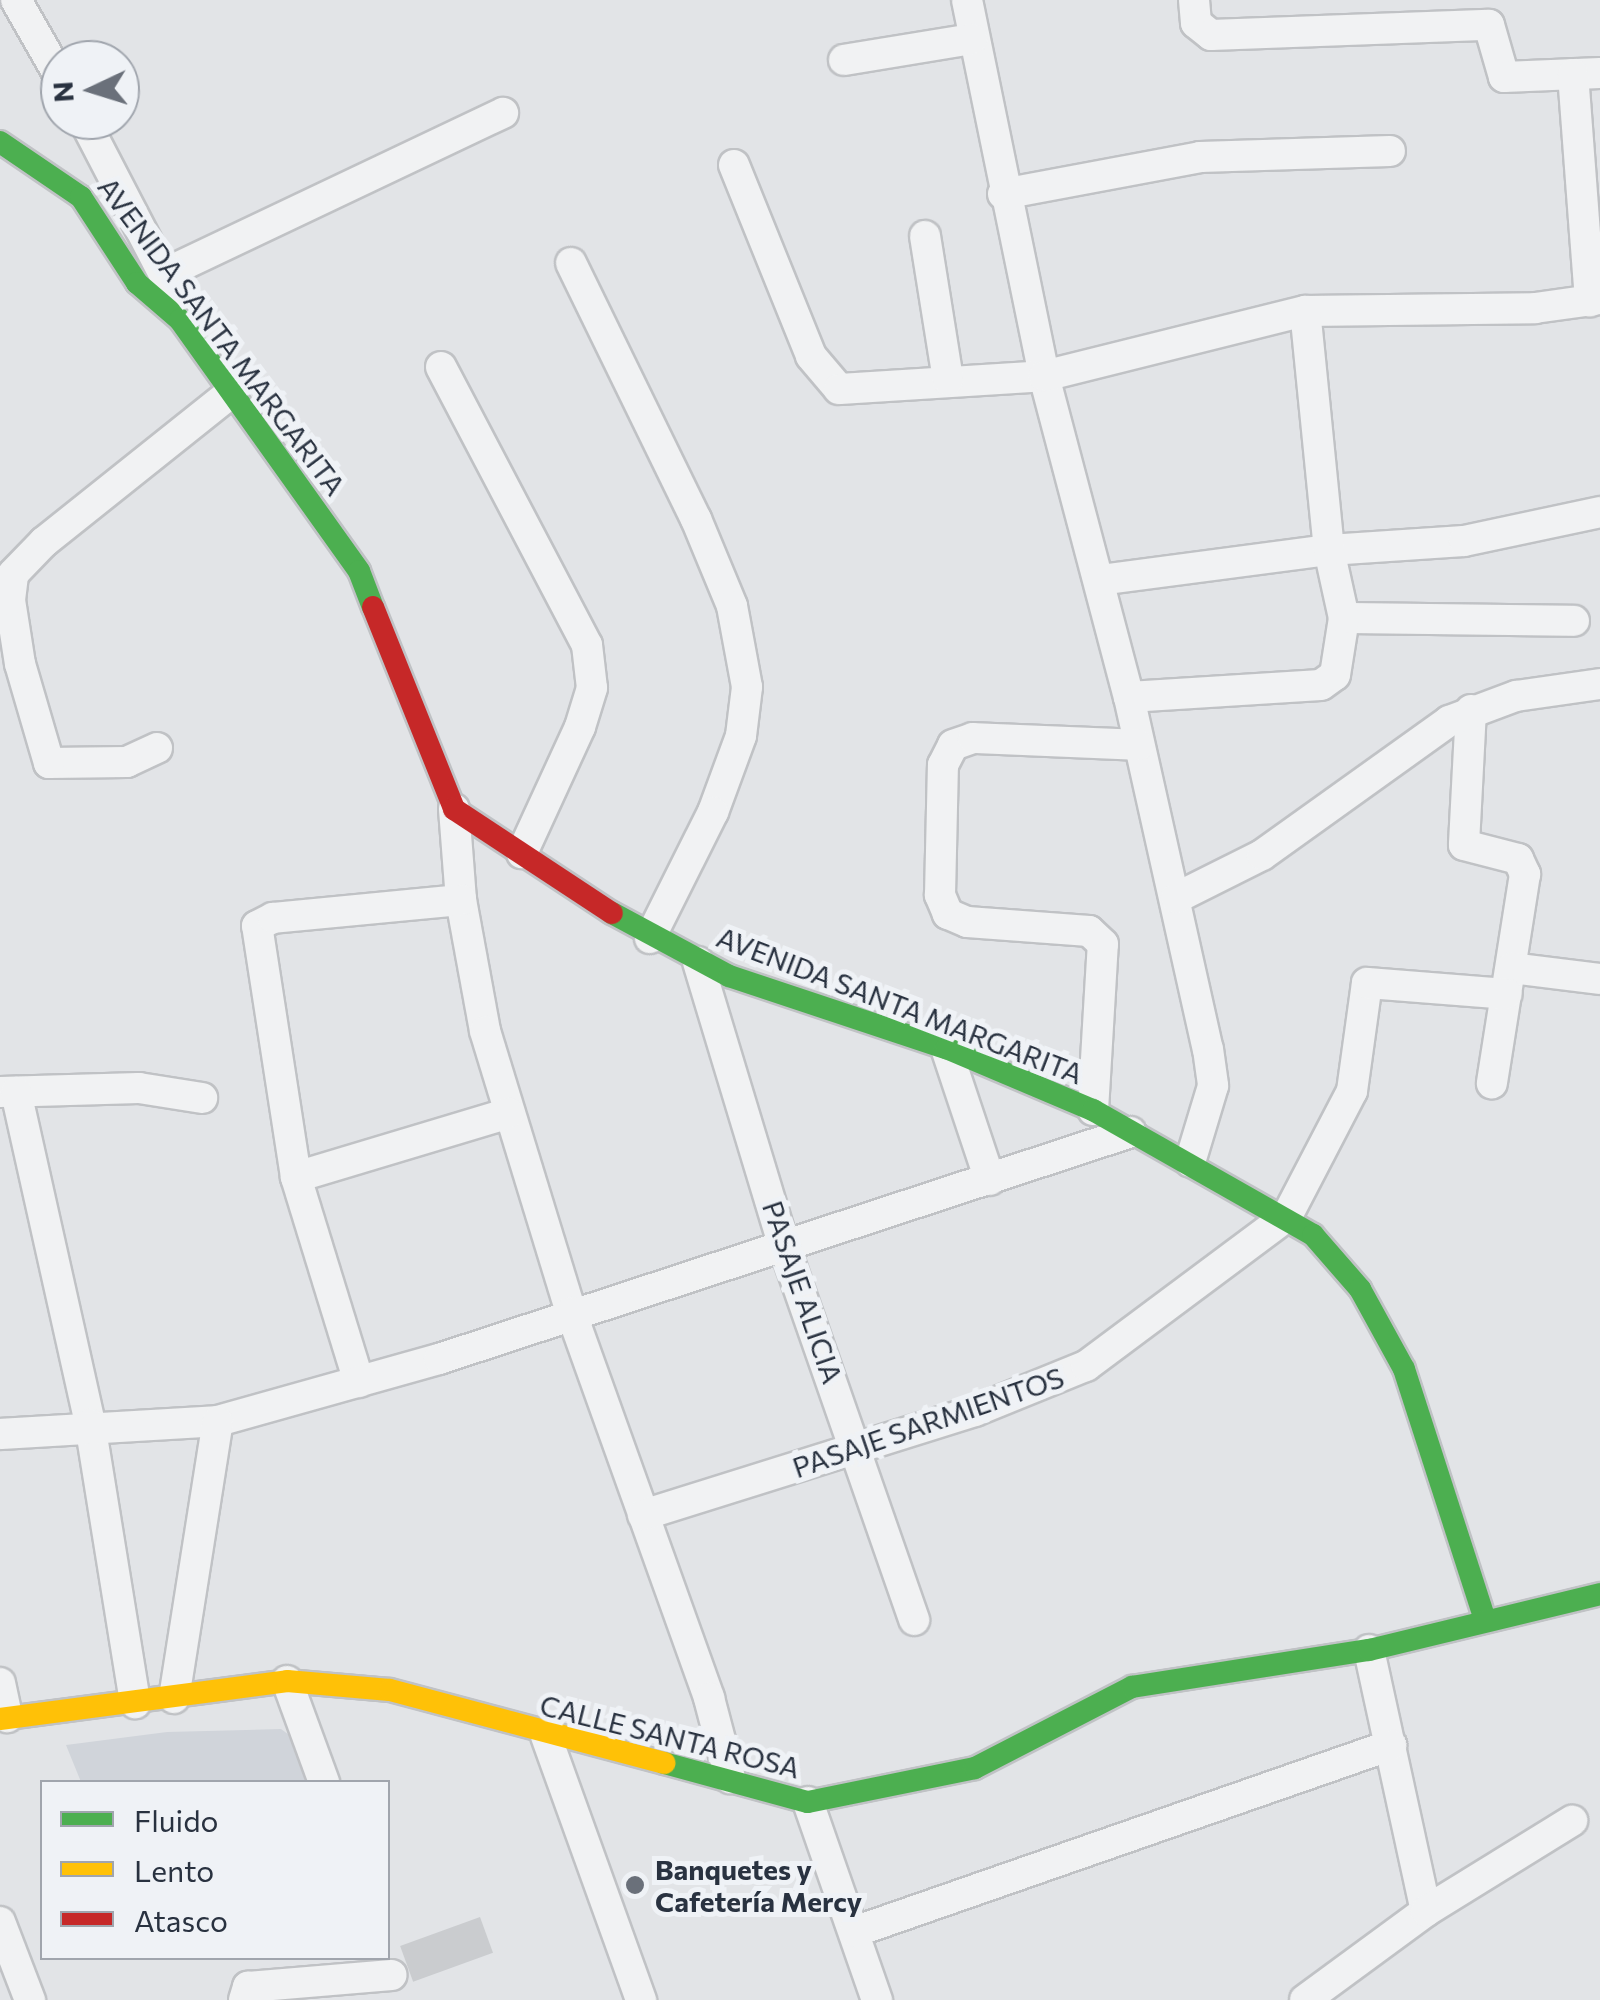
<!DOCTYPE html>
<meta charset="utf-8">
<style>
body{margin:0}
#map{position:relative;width:1600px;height:2000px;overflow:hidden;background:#e2e4e7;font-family:Commissioner,sans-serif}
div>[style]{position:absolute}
.built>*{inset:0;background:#d0d4da}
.building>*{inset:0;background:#cacccf;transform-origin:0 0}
.roads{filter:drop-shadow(2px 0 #c0c2c5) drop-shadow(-2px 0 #c0c2c5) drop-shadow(0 2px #c0c2c5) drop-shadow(0 -2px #c0c2c5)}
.street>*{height:30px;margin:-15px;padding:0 15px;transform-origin:15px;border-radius:15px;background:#f1f2f3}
.fast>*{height:22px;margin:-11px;padding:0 11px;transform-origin:11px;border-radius:11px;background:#4caf50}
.slow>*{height:22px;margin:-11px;padding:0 11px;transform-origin:11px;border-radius:11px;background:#ffc107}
.jam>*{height:22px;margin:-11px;padding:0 11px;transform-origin:11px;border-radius:11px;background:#c62828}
.dots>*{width:28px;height:28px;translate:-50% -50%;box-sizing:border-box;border:5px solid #eff2f6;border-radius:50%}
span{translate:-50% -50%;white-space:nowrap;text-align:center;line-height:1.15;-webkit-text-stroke:10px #eff2f6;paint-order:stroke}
.street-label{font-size:28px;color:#293240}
.poi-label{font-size:28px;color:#293240;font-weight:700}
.left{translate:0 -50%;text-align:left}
.legend{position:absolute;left:40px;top:1780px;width:350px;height:180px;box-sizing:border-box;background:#eff2f6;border:2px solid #a0a5ad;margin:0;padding:12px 18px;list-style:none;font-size:30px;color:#293240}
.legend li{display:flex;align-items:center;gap:20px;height:50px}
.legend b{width:50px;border:2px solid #a0a5ad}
.north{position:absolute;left:40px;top:40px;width:100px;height:100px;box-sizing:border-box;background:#eff2f6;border:2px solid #a0a5ad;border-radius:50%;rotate:266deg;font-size:28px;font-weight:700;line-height:40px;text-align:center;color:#293240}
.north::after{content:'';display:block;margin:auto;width:35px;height:45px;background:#6a707a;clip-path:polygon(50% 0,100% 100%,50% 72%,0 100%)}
</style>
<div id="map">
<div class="built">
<i style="clip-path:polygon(281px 1729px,292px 1737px,308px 1782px,81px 1782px,66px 1745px,167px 1732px)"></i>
</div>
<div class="building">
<i style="left:480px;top:1917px;width:38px;height:85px;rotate:70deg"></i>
</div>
<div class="roads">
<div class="street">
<i style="left:16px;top:0;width:89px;rotate:60.3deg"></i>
<i style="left:967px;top:0;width:384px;rotate:78.4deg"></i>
<i style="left:1044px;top:376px;width:332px;rotate:75.2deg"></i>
<i style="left:1129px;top:697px;width:361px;rotate:77.4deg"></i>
<i style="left:1208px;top:1049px;width:37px;rotate:82deg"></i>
<i style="left:1213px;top:1086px;width:79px;rotate:106.8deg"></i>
<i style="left:1194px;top:0;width:23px;rotate:85deg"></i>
<i style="left:1196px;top:23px;width:19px;rotate:39deg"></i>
<i style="left:1211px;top:35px;width:278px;rotate:-2.1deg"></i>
<i style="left:1489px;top:25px;width:54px;rotate:73.9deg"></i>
<i style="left:1504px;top:77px;width:96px;rotate:-2.4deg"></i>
<i style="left:844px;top:60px;width:130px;rotate:-9.3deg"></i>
<i style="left:1573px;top:74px;width:228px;rotate:85.7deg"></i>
<i style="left:84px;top:120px;width:194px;rotate:62.6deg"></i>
<i style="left:734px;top:165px;width:206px;rotate:68deg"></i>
<i style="left:811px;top:356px;width:43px;rotate:49.7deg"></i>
<i style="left:839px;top:389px;width:205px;rotate:-3.6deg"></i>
<i style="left:1044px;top:376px;width:269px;rotate:-14deg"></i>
<i style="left:1305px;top:311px;width:230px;rotate:-0.7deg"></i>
<i style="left:1535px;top:308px;width:66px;rotate:-7.9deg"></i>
<i style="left:1003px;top:194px;width:200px;rotate:-10.6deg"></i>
<i style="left:1200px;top:157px;width:190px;rotate:-1.8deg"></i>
<i style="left:925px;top:236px;width:146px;rotate:80.9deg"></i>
<i style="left:571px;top:263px;width:285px;rotate:64deg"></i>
<i style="left:696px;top:519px;width:94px;rotate:67.5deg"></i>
<i style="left:732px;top:606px;width:82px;rotate:79.5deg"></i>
<i style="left:747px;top:687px;width:49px;rotate:97deg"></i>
<i style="left:741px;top:736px;width:81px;rotate:110.2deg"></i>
<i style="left:713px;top:812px;width:141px;rotate:116.6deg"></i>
<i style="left:168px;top:272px;width:371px;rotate:-25.4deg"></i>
<i style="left:441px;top:367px;width:314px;rotate:62.3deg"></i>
<i style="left:587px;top:645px;width:43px;rotate:83.4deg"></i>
<i style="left:592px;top:688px;width:41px;rotate:107.1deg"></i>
<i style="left:580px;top:727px;width:139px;rotate:114.7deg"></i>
<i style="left:1100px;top:580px;width:231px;rotate:-7.5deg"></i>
<i style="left:1329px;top:550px;width:135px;rotate:-3.8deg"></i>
<i style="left:1464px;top:541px;width:139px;rotate:-12deg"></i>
<i style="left:1344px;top:618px;width:230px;rotate:0.7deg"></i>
<i style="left:1129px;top:697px;width:192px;rotate:-3.6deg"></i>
<i style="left:1321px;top:685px;width:17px;rotate:-36deg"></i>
<i style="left:1335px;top:675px;width:58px;rotate:-81deg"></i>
<i style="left:1344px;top:618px;width:70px;rotate:-102.4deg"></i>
<i style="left:1329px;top:550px;width:240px;rotate:-95.7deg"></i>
<i style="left:1471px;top:710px;width:135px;rotate:93deg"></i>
<i style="left:1464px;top:845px;width:56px;rotate:14.5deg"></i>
<i style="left:1518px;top:859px;width:17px;rotate:65deg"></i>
<i style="left:1525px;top:874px;width:212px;rotate:99deg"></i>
<i style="left:157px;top:748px;width:33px;rotate:155deg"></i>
<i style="left:127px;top:762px;width:78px;rotate:179.3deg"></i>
<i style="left:49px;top:763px;width:103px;rotate:-106.3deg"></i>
<i style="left:20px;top:664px;width:65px;rotate:-98.9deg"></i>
<i style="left:10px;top:600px;width:26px;rotate:-83deg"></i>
<i style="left:13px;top:574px;width:45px;rotate:-45.9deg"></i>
<i style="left:44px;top:542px;width:236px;rotate:-38.6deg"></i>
<i style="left:454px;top:809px;width:91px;rotate:85.6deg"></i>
<i style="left:461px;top:900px;width:133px;rotate:79.6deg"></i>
<i style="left:485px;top:1031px;width:294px;rotate:73deg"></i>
<i style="left:571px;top:1312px;width:410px;rotate:70.3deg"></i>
<i style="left:709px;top:1698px;width:83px;rotate:75.3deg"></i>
<i style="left:1176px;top:898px;width:96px;rotate:-26.6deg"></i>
<i style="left:1262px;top:855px;width:230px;rotate:-35.6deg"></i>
<i style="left:1449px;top:721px;width:72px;rotate:-20.5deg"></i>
<i style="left:1516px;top:696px;width:85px;rotate:-8.1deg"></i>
<i style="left:698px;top:962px;width:297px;rotate:73.2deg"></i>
<i style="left:784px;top:1246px;width:396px;rotate:70.8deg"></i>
<i style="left:1511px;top:968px;width:90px;rotate:7deg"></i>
<i style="left:946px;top:1048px;width:139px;rotate:71.6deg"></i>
<i style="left:0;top:1092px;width:139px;rotate:-1.6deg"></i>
<i style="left:139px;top:1088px;width:64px;rotate:9deg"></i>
<i style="left:16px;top:1092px;width:340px;rotate:77.4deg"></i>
<i style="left:90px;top:1424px;width:283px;rotate:80.8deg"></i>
<i style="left:1093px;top:1110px;width:166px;rotate:-86.6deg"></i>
<i style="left:1103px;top:944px;width:19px;rotate:-137deg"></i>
<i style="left:1089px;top:931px;width:122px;rotate:-175.8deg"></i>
<i style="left:967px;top:922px;width:21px;rotate:-157deg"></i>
<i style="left:948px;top:914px;width:21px;rotate:-113deg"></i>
<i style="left:940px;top:895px;width:130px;rotate:-88.7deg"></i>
<i style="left:943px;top:765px;width:22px;rotate:-63deg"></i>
<i style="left:953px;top:745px;width:21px;rotate:-19deg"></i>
<i style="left:973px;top:738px;width:166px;rotate:2.4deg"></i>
<i style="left:296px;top:1177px;width:222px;rotate:-16.7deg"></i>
<i style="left:359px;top:1382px;width:214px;rotate:-107.1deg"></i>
<i style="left:296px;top:1177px;width:254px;rotate:-98.8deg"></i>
<i style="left:257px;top:926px;width:18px;rotate:-27deg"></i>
<i style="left:273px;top:918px;width:189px;rotate:-5.5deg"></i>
<i style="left:0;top:1434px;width:218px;rotate:-3.4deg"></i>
<i style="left:218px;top:1421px;width:230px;rotate:-15.7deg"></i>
<i style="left:439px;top:1359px;width:728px;rotate:-18.16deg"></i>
<i style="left:643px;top:1515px;width:348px;rotate:-17.4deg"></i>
<i style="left:975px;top:1411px;width:120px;rotate:-22.1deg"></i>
<i style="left:1086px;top:1366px;width:251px;rotate:-36.7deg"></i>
<i style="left:1287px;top:1216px;width:141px;rotate:-62.5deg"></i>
<i style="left:1352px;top:1091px;width:109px;rotate:-82.1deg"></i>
<i style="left:1367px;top:983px;width:140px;rotate:4.5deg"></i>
<i style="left:1369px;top:1650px;width:267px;rotate:77.7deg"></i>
<i style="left:287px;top:1681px;width:108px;rotate:69.9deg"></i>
<i style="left:0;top:1683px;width:35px;rotate:78deg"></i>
<i style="left:174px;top:1698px;width:280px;rotate:-81deg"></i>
<i style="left:546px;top:1736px;width:281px;rotate:70.2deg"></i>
<i style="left:808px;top:1802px;width:210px;rotate:70.8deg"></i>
<i style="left:0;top:1922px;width:84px;rotate:69deg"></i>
<i style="left:854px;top:1932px;width:569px;rotate:-19.2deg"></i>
<i style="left:244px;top:2000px;width:14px;rotate:-73deg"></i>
<i style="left:248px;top:1987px;width:144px;rotate:-4.8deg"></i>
<i style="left:1305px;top:2000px;width:150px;rotate:-36.3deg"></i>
<i style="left:1426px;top:1911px;width:172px;rotate:-31.7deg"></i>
</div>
<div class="fast">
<i style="left:0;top:142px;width:98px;rotate:34.2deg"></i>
<i style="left:81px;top:197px;width:103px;rotate:56.9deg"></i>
<i style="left:137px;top:283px;width:57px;rotate:40.7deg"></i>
<i style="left:180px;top:320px;width:308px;rotate:54.5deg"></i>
<i style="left:359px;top:571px;width:39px;rotate:69deg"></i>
<i style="left:612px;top:913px;width:133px;rotate:28.3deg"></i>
<i style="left:729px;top:976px;width:229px;rotate:18.4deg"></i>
<i style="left:946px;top:1048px;width:160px;rotate:22.9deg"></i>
<i style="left:1093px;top:1110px;width:253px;rotate:29.6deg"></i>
<i style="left:1313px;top:1235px;width:72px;rotate:49deg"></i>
<i style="left:1360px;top:1289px;width:91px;rotate:61.2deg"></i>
<i style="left:1404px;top:1369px;width:261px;rotate:72.1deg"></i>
<i style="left:664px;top:1763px;width:149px;rotate:15.2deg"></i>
<i style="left:808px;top:1802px;width:170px;rotate:-11.5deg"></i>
<i style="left:975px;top:1768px;width:177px;rotate:-27.3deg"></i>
<i style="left:1132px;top:1687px;width:240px;rotate:-8.9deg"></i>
<i style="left:1369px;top:1650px;width:238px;rotate:-13.6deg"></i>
</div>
<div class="slow">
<i style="left:0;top:1719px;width:290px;rotate:-7.5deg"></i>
<i style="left:287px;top:1681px;width:103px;rotate:5deg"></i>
<i style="left:390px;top:1690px;width:284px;rotate:14.9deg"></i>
</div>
<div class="jam">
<i style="left:373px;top:607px;width:218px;rotate:68.1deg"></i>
<i style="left:454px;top:809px;width:189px;rotate:33.4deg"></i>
</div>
</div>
<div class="dots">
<i style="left:635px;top:1885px;background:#6a707a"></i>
</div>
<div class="street-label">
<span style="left:222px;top:336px;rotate:53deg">AVENIDA SANTA MARGARITA</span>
<span style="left:900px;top:1005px;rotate:21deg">AVENIDA SANTA MARGARITA</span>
<span style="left:803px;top:1292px;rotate:71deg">PASAJE ALICIA</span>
<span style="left:928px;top:1422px;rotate:-19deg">PASAJE SARMIENTOS</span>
<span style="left:670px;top:1736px;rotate:14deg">CALLE SANTA ROSA</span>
</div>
<div class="poi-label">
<span class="left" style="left:655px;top:1885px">Banquetes y<br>Cafetería Mercy</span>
</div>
<ul class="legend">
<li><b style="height:12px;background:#4caf50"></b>Fluido</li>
<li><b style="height:12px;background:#ffc107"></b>Lento</li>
<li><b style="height:12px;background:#c62828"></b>Atasco</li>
</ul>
<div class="north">N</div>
</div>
